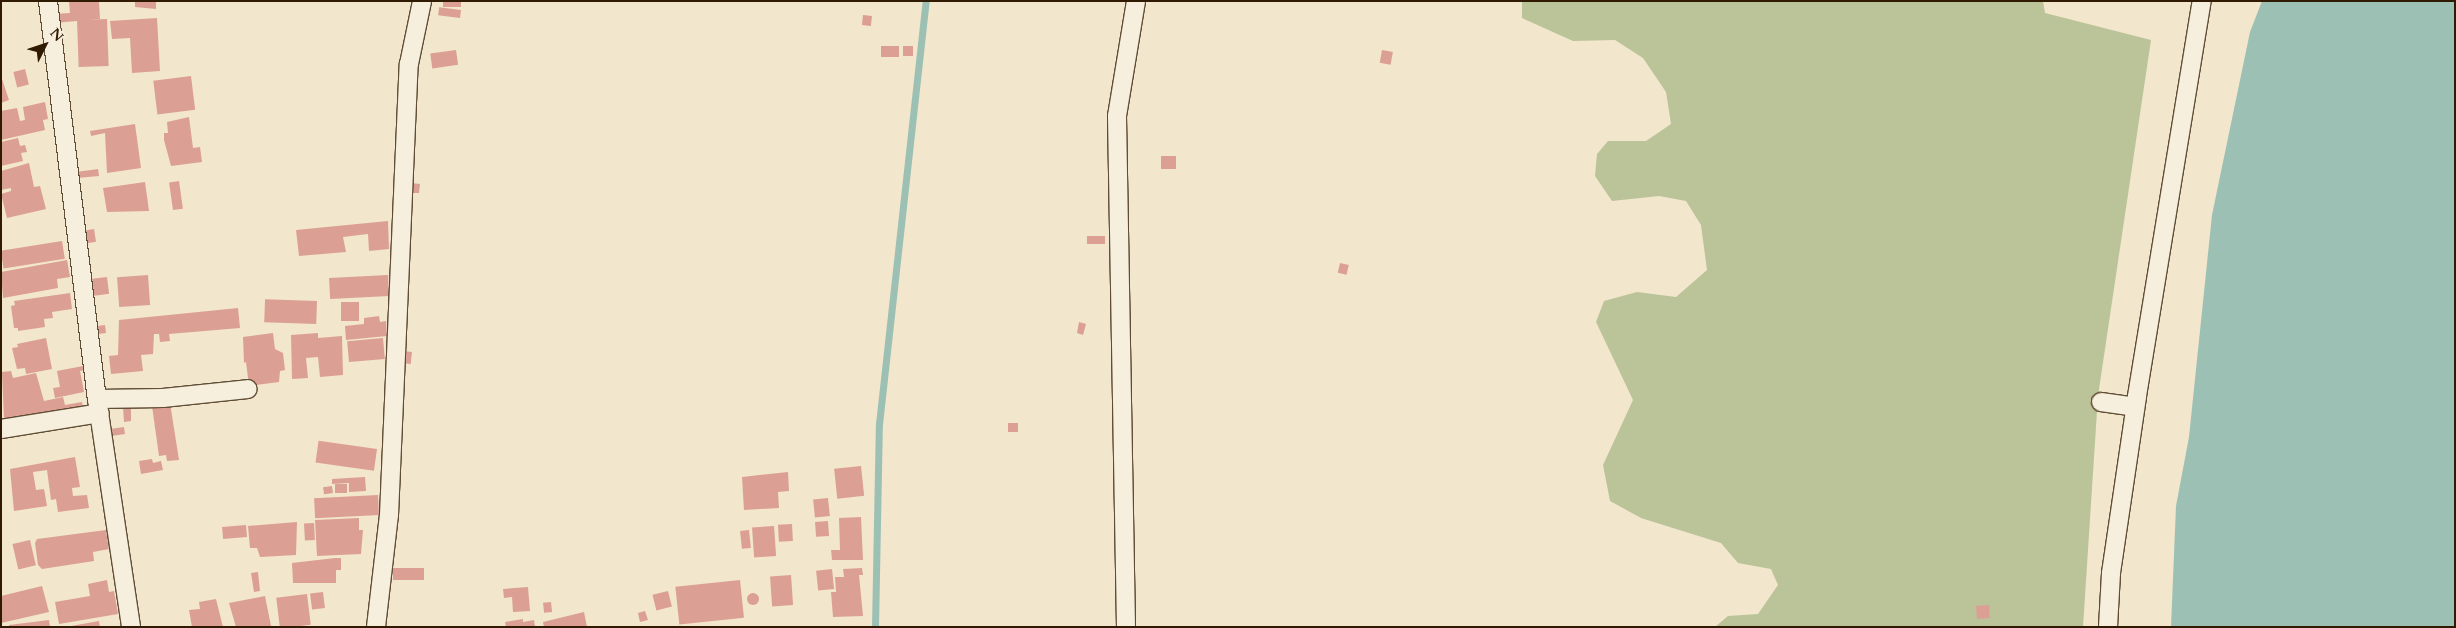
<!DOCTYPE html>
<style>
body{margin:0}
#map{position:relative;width:2456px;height:628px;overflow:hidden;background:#f2e6cd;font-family:Cardo,serif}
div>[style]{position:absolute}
.green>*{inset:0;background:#bbc498}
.water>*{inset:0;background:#9cc0b3}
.stream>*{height:7px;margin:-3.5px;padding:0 3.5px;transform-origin:3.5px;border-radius:3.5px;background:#9cc0b3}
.building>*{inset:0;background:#dc9f93;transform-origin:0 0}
.round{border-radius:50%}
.roads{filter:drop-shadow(1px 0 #604d35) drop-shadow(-1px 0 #604d35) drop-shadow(0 1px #604d35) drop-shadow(0 -1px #604d35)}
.minor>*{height:18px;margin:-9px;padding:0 9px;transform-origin:9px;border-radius:9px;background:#f7efde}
span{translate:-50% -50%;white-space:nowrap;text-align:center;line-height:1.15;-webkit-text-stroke:4.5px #f7efde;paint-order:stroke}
.frame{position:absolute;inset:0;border:2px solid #301a02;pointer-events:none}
.north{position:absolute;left:20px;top:20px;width:50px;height:50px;-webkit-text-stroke:4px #f7efde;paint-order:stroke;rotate:49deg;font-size:14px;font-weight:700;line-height:20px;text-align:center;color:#301a02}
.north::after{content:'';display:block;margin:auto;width:18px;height:22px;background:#301a02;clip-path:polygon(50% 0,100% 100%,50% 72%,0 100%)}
</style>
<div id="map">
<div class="green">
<i style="clip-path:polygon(1522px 1px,2043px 1px,2045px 13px,2151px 40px,2098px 396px,2083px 627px,1715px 627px,1728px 616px,1758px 614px,1778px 585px,1771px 569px,1738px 563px,1721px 543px,1641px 518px,1610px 501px,1603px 465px,1633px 400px,1596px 322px,1604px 301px,1637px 292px,1676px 297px,1707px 270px,1701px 225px,1686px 201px,1659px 196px,1612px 201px,1595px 176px,1597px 154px,1608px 141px,1646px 141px,1671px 124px,1666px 92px,1643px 58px,1615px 40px,1573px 41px,1522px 18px)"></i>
</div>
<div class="water">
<i style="clip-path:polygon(2262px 1px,2455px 1px,2455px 627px,2171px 627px,2176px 506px,2189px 437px,2212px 215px,2250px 32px)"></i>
</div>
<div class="stream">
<i style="left:875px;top:627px;width:203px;rotate:-88.9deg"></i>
<i style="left:879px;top:424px;width:426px;rotate:-83.7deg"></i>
</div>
<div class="building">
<i style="clip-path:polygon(69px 1px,99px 2px,100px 19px,54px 23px,54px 14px,70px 13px)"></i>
<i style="clip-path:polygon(135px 1px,156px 1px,156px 9px,135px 7px)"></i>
<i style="left:443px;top:1px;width:18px;height:6px"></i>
<i style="left:461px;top:10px;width:8px;height:22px;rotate:97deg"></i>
<i style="left:863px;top:15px;width:9px;height:10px;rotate:6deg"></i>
<i style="clip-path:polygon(157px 18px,160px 71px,132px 73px,130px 38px,112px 39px,110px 21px)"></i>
<i style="left:107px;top:19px;width:47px;height:30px;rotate:88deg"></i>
<i style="left:881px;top:46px;width:18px;height:11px"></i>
<i style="left:903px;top:46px;width:10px;height:10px"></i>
<i style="left:456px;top:50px;width:15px;height:26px;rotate:82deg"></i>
<i style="left:1382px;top:50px;width:11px;height:13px;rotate:10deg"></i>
<i style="left:25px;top:69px;width:16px;height:12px;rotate:76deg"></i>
<i style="clip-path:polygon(1px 76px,9px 100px,1px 103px)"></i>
<i style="left:191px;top:76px;width:34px;height:38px;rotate:83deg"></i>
<i style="clip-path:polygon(45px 102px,48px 119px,43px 120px,45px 130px,1px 140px,1px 111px,17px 108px,20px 121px,25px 120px,23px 107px)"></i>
<i style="clip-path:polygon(189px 117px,193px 148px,200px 147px,202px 162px,171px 166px,164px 140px,164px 133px,168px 133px,167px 122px)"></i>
<i style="clip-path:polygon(135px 124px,141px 168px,107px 173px,105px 133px,91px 136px,90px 131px)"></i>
<i style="clip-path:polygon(18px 138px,20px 146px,25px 145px,27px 152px,21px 153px,23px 161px,1px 166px,1px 142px)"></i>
<i style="left:1176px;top:156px;width:13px;height:15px;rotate:90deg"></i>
<i style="clip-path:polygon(29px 163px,34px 187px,40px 186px,46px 209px,7px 218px,1px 194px,11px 191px,11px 188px,1px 190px,1px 171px)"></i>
<i style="clip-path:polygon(98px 169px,99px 176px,77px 178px,76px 172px)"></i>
<i style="left:179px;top:181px;width:28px;height:10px;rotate:82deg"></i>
<i style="clip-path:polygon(145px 182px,149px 211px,107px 212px,103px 188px)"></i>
<i style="clip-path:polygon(411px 183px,420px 184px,419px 193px,411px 193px)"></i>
<i style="clip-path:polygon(388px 221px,389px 249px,369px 251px,368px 234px,343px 237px,346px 252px,299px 256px,296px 230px)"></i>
<i style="left:94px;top:229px;width:13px;height:12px;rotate:81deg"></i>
<i style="left:1087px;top:236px;width:18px;height:8px"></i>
<i style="left:62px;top:241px;width:18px;height:62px;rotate:81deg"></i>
<i style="clip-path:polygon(67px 260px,70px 277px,57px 279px,58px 288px,3px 298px,1px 272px)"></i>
<i style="left:1340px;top:263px;width:9px;height:10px;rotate:13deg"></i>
<i style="left:148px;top:275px;width:30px;height:31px;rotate:86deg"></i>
<i style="left:388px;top:275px;width:21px;height:59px;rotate:87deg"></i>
<i style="left:107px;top:277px;width:17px;height:15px;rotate:83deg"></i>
<i style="clip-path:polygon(70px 293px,72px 309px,52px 312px,53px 318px,44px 319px,45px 327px,18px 331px,18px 328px,14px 328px,11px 306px,15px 305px,14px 301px)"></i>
<i style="left:317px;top:301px;width:23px;height:52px;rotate:92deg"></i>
<i style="left:341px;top:302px;width:18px;height:19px"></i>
<i style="clip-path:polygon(238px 308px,240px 328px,169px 334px,170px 341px,160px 342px,159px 334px,154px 334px,153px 354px,141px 355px,143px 371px,111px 374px,109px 356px,118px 355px,119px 320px)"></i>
<i style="clip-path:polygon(379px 316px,380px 322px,386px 321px,387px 336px,346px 340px,345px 326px,364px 324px,364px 318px)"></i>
<i style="clip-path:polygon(1079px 322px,1086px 324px,1083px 335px,1077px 333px)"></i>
<i style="left:105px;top:325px;width:8px;height:8px;rotate:83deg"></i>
<i style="clip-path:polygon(273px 333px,275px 349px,283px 353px,285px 370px,280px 371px,279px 382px,249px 386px,246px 362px,244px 363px,243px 337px)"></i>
<i style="clip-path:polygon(318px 333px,318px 338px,342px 336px,343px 375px,320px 377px,318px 357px,306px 358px,308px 378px,292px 379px,291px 335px)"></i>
<i style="clip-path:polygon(46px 338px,52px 369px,26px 374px,25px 368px,17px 369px,12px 348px,18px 347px,17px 344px)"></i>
<i style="left:383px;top:338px;width:21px;height:36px;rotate:85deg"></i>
<i style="left:403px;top:351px;width:9px;height:12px;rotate:6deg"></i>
<i style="clip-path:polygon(83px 366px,84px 370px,80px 371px,84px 392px,55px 398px,53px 388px,60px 387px,57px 371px)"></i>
<i style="clip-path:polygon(11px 371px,13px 378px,36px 373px,44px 401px,63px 397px,65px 405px,82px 402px,83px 408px,11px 422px,11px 418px,4px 419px,2px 372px)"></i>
<i style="clip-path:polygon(170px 403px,179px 460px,167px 461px,166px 455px,159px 456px,152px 406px)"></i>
<i style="clip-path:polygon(131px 405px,131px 421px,124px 422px,123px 406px)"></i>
<i style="left:1008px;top:423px;width:10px;height:9px"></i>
<i style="left:124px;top:427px;width:7px;height:14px;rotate:82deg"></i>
<i style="left:377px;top:449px;width:22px;height:59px;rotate:98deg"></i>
<i style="clip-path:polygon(75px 457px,80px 487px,72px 488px,73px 496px,87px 495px,89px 508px,58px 512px,56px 499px,51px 500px,47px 470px,33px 472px,36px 490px,44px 489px,47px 506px,14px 511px,10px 469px)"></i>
<i style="clip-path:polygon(152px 459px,153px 463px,161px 461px,163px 470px,141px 474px,139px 461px)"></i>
<i style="left:861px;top:466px;width:30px;height:27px;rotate:84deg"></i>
<i style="clip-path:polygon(788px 472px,789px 491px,778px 492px,779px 508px,744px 510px,742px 477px)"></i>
<i style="clip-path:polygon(365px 477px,366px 491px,349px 492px,349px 483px,332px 484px,332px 479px)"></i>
<i style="left:347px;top:484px;width:9px;height:12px;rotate:90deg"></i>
<i style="left:332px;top:486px;width:7px;height:9px;rotate:82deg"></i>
<i style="left:378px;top:495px;width:20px;height:64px;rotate:87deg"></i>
<i style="left:828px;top:498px;width:18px;height:15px;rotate:84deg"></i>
<i style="clip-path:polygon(861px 517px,863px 560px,832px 560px,831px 550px,840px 550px,839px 518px)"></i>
<i style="clip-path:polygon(359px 518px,359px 530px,363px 530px,361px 554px,317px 556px,315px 520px)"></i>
<i style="left:828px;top:521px;width:15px;height:13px;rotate:86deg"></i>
<i style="clip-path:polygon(297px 522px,296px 555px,260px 557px,257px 548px,250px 548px,248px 526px)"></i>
<i style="left:314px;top:523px;width:17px;height:10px;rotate:87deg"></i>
<i style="left:792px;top:524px;width:17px;height:14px;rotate:87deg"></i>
<i style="left:246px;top:525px;width:12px;height:24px;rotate:85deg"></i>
<i style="left:774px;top:526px;width:30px;height:22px;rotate:86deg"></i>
<i style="clip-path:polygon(106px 530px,109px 549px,93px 552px,94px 561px,42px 569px,38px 565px,35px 543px,37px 539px)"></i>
<i style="left:749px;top:530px;width:18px;height:9px;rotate:84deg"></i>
<i style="left:30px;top:540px;width:26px;height:18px;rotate:77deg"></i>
<i style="clip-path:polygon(335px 558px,341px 558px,341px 570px,336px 570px,336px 583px,293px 583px,292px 563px)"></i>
<i style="left:424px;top:568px;width:12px;height:31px;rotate:90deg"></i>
<i style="clip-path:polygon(862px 568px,863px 575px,859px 575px,863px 616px,833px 617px,831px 592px,836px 592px,835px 577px,844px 577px,843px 569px)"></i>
<i style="left:832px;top:569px;width:20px;height:16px;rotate:84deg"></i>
<i style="clip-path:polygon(258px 572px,260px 591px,254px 592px,251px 573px)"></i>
<i style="left:791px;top:575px;width:30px;height:21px;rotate:86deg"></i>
<i style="clip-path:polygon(107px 580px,109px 592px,114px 591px,118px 614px,59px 624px,55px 602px,90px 596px,88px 584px)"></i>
<i style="left:740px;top:580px;width:38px;height:65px;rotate:84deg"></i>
<i style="clip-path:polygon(42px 586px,49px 612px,1px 623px,1px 596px)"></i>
<i style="clip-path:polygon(528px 587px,530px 611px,513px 612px,512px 597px,504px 598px,503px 589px)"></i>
<i style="left:668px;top:591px;width:16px;height:16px;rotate:76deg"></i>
<i style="left:323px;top:592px;width:16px;height:13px;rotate:83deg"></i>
<i class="round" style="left:747px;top:593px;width:12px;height:12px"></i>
<i style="left:307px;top:594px;width:31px;height:31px;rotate:83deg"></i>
<i style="clip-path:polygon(265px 596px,271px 626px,236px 627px,229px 603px)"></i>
<i style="clip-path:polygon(216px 599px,223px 627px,192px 627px,189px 610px,200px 609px,199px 602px)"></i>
<i style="left:551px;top:602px;width:10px;height:8px;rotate:84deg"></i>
<i style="left:1989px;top:605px;width:13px;height:13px;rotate:86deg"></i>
<i style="clip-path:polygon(645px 611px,648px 620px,640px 622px,638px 613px)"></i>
<i style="clip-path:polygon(584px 612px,587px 627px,544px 627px,543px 622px)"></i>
<i style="clip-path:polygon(523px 619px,523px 622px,534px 620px,535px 627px,506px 627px,505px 622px)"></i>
<i style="clip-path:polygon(49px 620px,50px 627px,9px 627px,9px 625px)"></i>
<i style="clip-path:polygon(99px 621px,100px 627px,71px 627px,71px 626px)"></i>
</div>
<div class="roads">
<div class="minor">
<i style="left:48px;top:1px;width:401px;rotate:83deg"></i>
<i style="left:97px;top:399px;width:231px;rotate:81.5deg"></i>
<i style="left:97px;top:399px;width:66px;rotate:-0.9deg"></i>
<i style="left:163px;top:398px;width:85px;rotate:-6deg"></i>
<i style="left:2101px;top:402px;width:34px;rotate:8deg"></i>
<i style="left:1px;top:429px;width:100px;rotate:-9.2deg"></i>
<i style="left:376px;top:627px;width:113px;rotate:-83.4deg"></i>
<i style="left:389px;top:515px;width:451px;rotate:-87.5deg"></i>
<i style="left:409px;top:64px;width:64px;rotate:-78.3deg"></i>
<i style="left:1126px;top:627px;width:511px;rotate:-91.01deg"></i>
<i style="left:1117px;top:116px;width:117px;rotate:-80.6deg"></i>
<i style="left:2108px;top:627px;width:54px;rotate:-86.8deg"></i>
<i style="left:2111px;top:573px;width:179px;rotate:-81.6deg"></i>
<i style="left:2137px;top:396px;width:400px;rotate:-80.7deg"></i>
</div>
</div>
<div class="frame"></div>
<div class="north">N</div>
</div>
